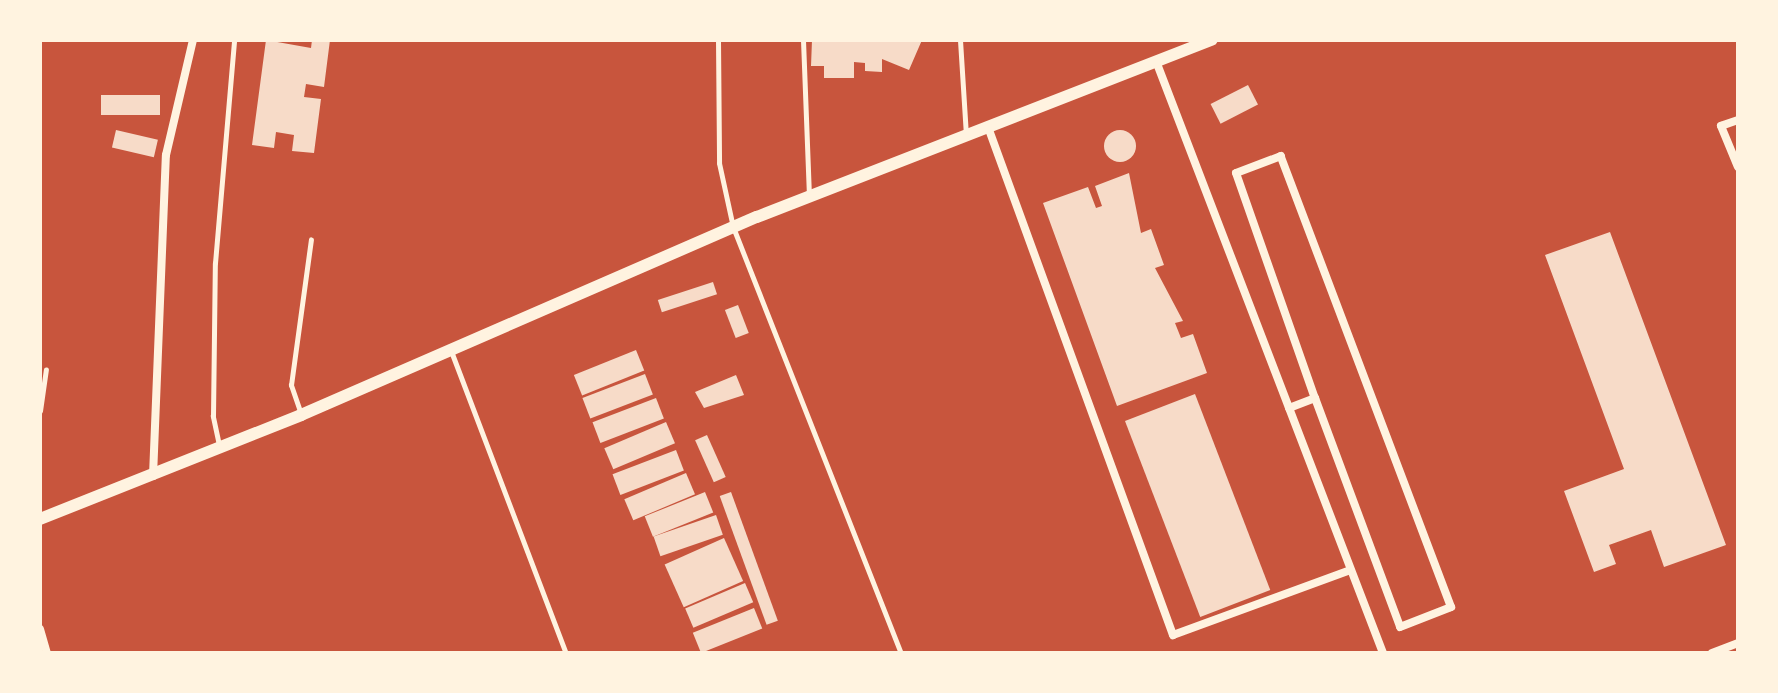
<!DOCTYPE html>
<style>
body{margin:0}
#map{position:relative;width:1778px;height:693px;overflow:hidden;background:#c8553d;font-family:Montserrat,sans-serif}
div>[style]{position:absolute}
.building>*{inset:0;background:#f7dbc8;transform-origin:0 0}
.round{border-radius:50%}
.service>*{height:5px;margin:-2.5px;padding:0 2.5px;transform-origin:2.5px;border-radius:2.5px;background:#fff3e0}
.minor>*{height:8px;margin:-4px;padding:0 4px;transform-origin:4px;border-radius:4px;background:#fff3e0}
.tertiary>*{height:12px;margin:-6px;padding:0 6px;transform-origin:6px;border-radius:6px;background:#fff3e0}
span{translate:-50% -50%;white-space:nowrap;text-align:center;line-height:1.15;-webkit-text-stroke:8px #fff3e0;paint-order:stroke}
.frame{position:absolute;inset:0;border:42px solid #fff3e0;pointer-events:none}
</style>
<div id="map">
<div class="building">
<i style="clip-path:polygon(266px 40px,311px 48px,312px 40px,330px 40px,324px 87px,306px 84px,304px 97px,321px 99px,314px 153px,292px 151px,294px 135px,276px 132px,274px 148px,252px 145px)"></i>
<i style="clip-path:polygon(812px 40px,922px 40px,909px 70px,882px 59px,882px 72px,865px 71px,865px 63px,854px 62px,854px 78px,824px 78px,824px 66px,811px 66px)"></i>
<i style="left:1248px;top:85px;width:22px;height:42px;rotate:63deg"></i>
<i style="left:160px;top:95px;width:20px;height:59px;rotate:90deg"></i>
<i style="left:116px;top:130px;width:43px;height:18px;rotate:13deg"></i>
<i class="round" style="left:1104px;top:130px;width:32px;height:32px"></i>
<i style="clip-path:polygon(1129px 173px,1141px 233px,1151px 229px,1164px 265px,1155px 268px,1183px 321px,1175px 323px,1181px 338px,1193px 334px,1207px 373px,1117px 406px,1043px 203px,1088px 187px,1096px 208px,1102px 206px,1095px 186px)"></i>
<i style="clip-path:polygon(1610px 232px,1726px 545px,1664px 567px,1651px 530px,1609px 545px,1616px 564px,1594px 572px,1564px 491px,1624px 469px,1545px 255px)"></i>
<i style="left:713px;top:282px;width:13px;height:58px;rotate:72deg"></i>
<i style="left:738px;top:305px;width:30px;height:14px;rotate:69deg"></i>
<i style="left:636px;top:350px;width:22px;height:67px;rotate:68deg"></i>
<i style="left:645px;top:374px;width:22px;height:67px;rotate:69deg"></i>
<i style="clip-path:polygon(736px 375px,744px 395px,704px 408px,695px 392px)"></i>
<i style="left:1195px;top:394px;width:210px;height:75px;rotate:69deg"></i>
<i style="left:656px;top:398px;width:22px;height:68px;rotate:69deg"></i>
<i style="left:666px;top:422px;width:23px;height:67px;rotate:67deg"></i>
<i style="left:707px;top:435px;width:46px;height:13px;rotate:66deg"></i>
<i style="left:676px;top:450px;width:22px;height:68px;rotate:69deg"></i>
<i style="left:686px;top:473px;width:23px;height:67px;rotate:67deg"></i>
<i style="left:705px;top:492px;width:22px;height:65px;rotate:68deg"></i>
<i style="left:731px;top:492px;width:137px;height:12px;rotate:70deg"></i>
<i style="left:716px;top:515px;width:21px;height:66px;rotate:71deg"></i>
<i style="left:724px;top:538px;width:47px;height:65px;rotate:66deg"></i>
<i style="left:745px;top:583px;width:21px;height:65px;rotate:67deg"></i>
<i style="left:754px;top:608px;width:22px;height:66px;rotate:68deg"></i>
</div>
<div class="service">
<i style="left:718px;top:40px;width:123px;rotate:89.5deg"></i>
<i style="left:719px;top:163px;width:66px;rotate:77.7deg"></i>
<i style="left:733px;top:227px;width:458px;rotate:68.5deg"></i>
<i style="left:803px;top:40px;width:155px;rotate:87.8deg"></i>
<i style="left:960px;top:40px;width:95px;rotate:86.4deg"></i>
<i style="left:451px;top:351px;width:323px;rotate:69.2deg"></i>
<i style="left:40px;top:411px;width:42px;rotate:-81.9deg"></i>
<i style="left:301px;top:414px;width:31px;rotate:-109deg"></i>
<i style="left:291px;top:385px;width:147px;rotate:-82.2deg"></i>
<i style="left:219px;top:445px;width:30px;rotate:-102deg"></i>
<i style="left:213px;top:416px;width:153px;rotate:-89.3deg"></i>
<i style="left:215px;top:263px;width:224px;rotate:-85.1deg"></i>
</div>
<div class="minor">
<i style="left:1156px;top:61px;width:634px;rotate:69.02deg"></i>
<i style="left:1738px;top:120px;width:18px;rotate:161deg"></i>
<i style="left:1721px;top:126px;width:44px;rotate:67.5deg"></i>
<i style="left:988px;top:127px;width:541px;rotate:69.99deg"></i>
<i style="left:1173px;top:635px;width:189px;rotate:-20.1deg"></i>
<i style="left:1289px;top:408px;width:28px;rotate:-21deg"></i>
<i style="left:1315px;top:398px;width:244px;rotate:69.6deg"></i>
<i style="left:1400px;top:627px;width:55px;rotate:-21.4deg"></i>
<i style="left:1451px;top:607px;width:482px;rotate:-110.7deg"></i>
<i style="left:1281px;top:156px;width:48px;rotate:159.3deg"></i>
<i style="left:1236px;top:173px;width:238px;rotate:70.7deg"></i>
<i style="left:153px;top:476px;width:321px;rotate:-87.7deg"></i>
<i style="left:166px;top:155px;width:118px;rotate:-76.8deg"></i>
<i style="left:40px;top:629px;width:25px;rotate:74deg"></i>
<i style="left:1712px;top:653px;width:28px;rotate:-21deg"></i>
</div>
<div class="tertiary">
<i style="left:40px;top:519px;width:281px;rotate:-21.7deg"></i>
<i style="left:301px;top:415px;width:497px;rotate:-23.5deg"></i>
<i style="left:757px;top:217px;width:488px;rotate:-21.3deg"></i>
</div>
<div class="frame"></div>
</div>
